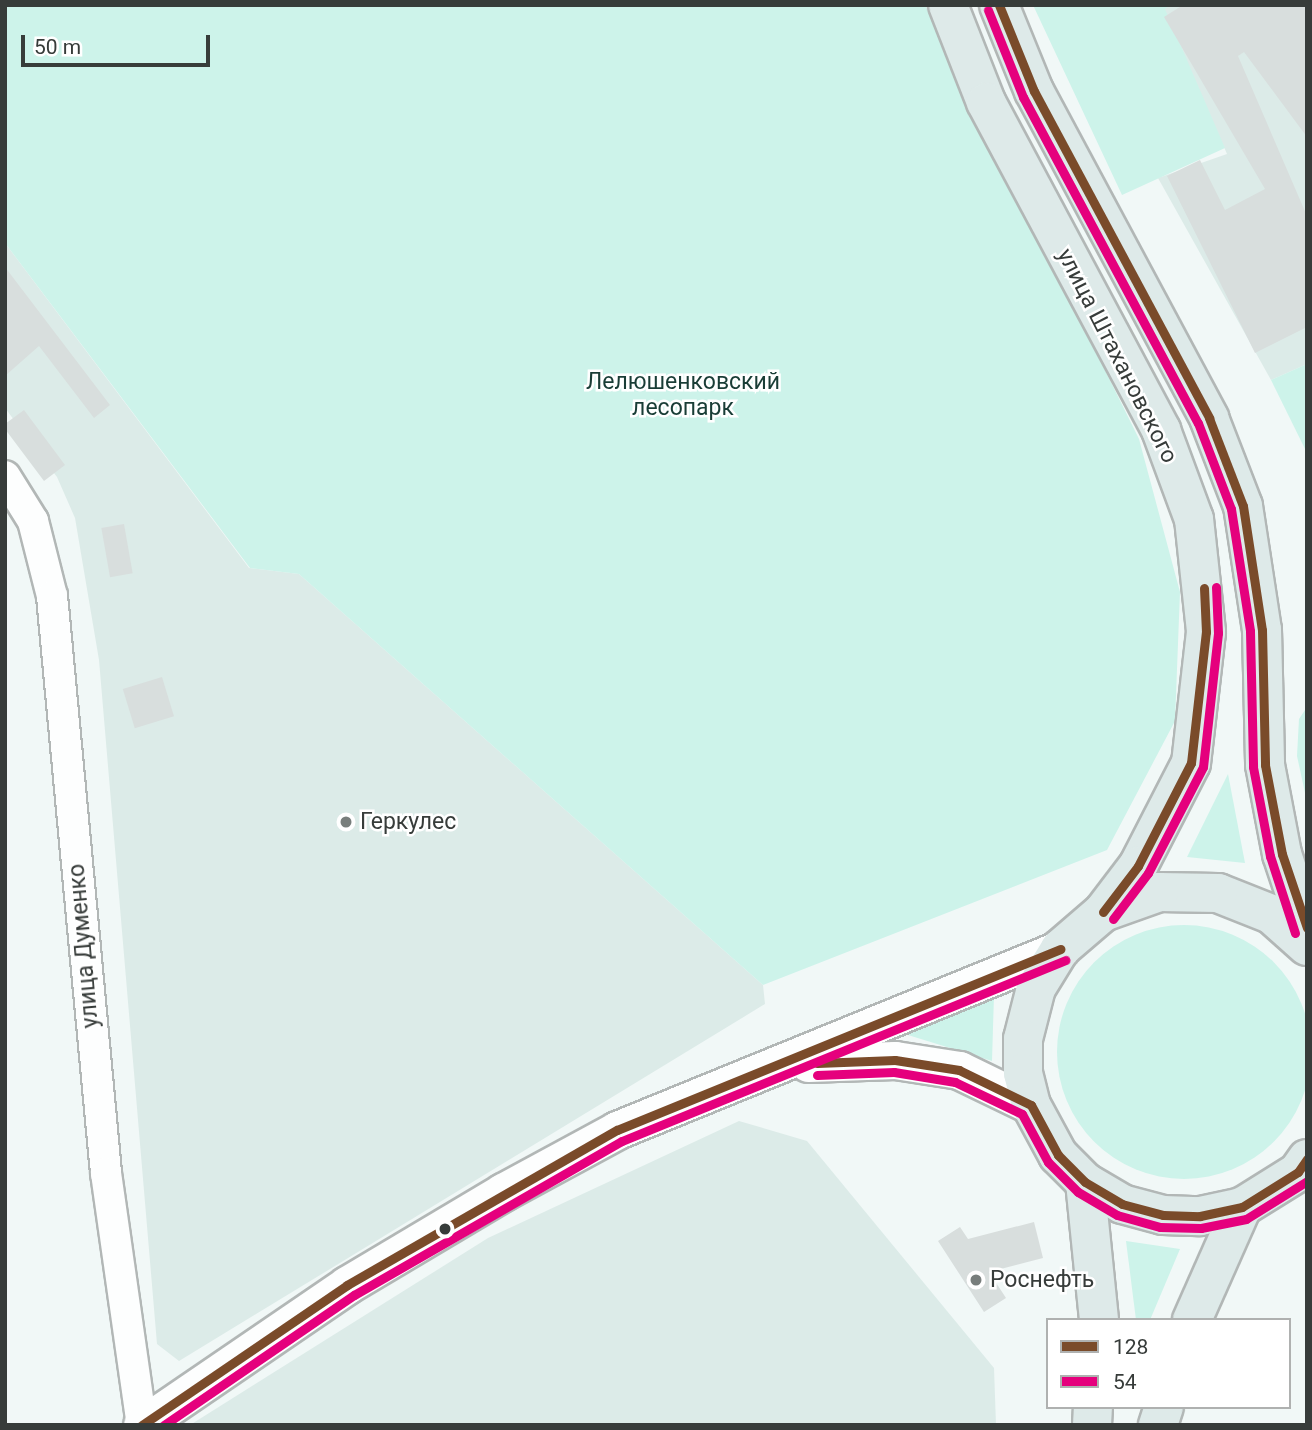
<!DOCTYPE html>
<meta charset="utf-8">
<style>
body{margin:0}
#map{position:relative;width:1312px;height:1430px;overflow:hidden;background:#f1f8f7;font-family:Roboto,sans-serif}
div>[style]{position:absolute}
.built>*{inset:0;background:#dcebe8}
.green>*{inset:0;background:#cdf3ea}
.round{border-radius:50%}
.building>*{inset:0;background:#d8dedd;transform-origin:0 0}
.roads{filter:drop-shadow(2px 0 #b2b7b6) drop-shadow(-2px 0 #b2b7b6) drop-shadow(0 2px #b2b7b6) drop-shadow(0 -2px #b2b7b6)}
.minor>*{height:30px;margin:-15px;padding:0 15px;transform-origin:15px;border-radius:15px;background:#fdfefe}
.tertiary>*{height:37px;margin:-18.5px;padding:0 18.5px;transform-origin:18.5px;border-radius:18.5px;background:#fdfefe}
.primary>*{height:38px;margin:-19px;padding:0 19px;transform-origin:19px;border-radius:19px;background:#deeae9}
.bus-1>*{height:9px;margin:-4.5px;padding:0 4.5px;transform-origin:4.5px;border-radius:4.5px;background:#7a4b2a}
.bus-2>*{height:9px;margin:-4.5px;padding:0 4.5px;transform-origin:4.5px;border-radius:4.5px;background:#e5007d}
.dots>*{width:19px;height:19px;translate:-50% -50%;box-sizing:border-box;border:4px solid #fff;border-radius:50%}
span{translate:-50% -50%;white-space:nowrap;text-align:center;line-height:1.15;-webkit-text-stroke:5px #fff;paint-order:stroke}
.street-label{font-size:23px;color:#373c3a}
.park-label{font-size:23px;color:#193d36}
.poi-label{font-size:23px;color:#373c3a}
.left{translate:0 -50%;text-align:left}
.frame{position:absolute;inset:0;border:7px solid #373c3a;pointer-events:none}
.legend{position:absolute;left:1046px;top:1318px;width:245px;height:91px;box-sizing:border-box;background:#fff;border:2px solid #afb1b0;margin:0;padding:9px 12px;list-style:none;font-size:21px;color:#373c3a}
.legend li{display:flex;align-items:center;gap:14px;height:35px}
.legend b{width:35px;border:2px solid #afb1b0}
.scale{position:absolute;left:21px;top:35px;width:189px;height:32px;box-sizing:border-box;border:4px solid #373c3a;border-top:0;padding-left:9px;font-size:21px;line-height:24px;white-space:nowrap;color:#373c3a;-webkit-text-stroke:5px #fff;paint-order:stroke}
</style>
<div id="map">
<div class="built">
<i style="clip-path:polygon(1170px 5px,1307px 5px,1307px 364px,1271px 380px,1158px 178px,1227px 154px,1164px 9px)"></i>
<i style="clip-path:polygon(5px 243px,249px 568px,299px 574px,763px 985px,765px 1004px,179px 1361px,157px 1344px,99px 660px,75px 518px,57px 477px,5px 408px)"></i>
<i style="clip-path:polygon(739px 1121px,807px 1141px,994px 1368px,996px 1425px,190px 1425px,488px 1238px)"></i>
</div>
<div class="green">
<i style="clip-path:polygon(5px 5px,925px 5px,1139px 439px,1180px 592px,1175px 721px,1107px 850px,763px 985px,299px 574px,250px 568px,5px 243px)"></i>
<i style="clip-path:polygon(1033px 5px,1170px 5px,1165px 9px,1225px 148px,1122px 195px)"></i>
<i style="clip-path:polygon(1307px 364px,1307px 453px,1271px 380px)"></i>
<i style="clip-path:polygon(1307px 707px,1307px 802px,1297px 756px,1299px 719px)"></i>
<i style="clip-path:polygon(1228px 774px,1245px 863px,1187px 857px)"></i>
<i class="round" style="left:1057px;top:925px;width:254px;height:254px"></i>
<i style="clip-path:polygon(994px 995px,992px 1061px,895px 1031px)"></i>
<i style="clip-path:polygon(1126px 1241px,1180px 1249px,1150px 1320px,1136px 1320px)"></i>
</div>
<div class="building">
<i style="clip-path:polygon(1183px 5px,1307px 5px,1307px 137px,1244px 52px,1238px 56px,1307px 216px,1307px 327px,1255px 353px,1167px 176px,1200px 160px,1225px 210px,1265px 189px,1164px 17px)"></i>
<i style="clip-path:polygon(5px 267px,110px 405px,94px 418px,39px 346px,5px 376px)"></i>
<i style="clip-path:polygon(24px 410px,65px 465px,44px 481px,5px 429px,5px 424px)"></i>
<i style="left:124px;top:524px;width:50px;height:23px;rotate:80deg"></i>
<i style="left:162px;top:677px;width:41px;height:41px;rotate:73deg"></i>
<i style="clip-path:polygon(1034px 1222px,1043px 1258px,989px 1272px,1006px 1298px,984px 1312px,938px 1241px,960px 1227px,968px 1239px)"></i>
</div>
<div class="roads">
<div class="minor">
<i style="left:5px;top:476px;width:53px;rotate:58.1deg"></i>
<i style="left:33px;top:521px;width:77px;rotate:75.8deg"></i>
<i style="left:52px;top:596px;width:580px;rotate:84.65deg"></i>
<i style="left:106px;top:1173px;width:255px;rotate:81.9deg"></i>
</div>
<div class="tertiary">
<i style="left:808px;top:1063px;width:87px;rotate:-2deg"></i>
<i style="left:895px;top:1060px;width:65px;rotate:8.9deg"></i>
<i style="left:959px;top:1070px;width:80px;rotate:25.9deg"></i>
<i style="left:142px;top:1425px;width:248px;rotate:-34.3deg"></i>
<i style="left:347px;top:1285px;width:182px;rotate:-30.8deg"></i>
<i style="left:503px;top:1192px;width:130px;rotate:-28.5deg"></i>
<i style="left:617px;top:1130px;width:479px;rotate:-22.2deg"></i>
</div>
<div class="primary">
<i style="left:948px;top:5px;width:104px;rotate:68.6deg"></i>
<i style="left:986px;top:102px;width:372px;rotate:61.9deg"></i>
<i style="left:1161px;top:430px;width:95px;rotate:69.7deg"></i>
<i style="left:1194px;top:519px;width:114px;rotate:83.9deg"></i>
<i style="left:1206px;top:632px;width:132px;rotate:96.5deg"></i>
<i style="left:1191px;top:763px;width:116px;rotate:117.2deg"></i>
<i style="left:1138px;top:866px;width:58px;rotate:127.3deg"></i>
<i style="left:999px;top:5px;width:93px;rotate:67.9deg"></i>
<i style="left:1034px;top:91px;width:371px;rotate:61.8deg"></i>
<i style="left:1209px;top:418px;width:94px;rotate:68.9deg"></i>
<i style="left:1243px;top:506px;width:125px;rotate:81.3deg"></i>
<i style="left:1262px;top:630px;width:135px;rotate:88.7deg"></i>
<i style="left:1265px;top:765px;width:91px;rotate:79.2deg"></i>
<i style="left:1282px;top:854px;width:79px;rotate:71.6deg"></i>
<i style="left:1307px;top:946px;width:48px;rotate:-138.4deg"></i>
<i style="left:1271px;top:914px;width:57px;rotate:-158.4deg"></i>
<i style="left:1218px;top:893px;width:59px;rotate:-179deg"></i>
<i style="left:1159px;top:892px;width:59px;rotate:160.3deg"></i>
<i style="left:1103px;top:912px;width:57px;rotate:139.3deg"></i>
<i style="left:1060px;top:949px;width:46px;rotate:121.6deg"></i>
<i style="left:1036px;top:988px;width:53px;rotate:104.3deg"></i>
<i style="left:1023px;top:1039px;width:34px;rotate:90deg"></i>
<i style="left:1023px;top:1073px;width:33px;rotate:76deg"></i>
<i style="left:1031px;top:1105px;width:57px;rotate:61.6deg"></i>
<i style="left:1058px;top:1155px;width:38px;rotate:45deg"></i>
<i style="left:1085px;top:1182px;width:43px;rotate:30.7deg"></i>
<i style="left:1122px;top:1204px;width:42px;rotate:15deg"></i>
<i style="left:1163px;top:1215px;width:37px;rotate:2deg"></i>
<i style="left:1200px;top:1216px;width:43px;rotate:-12.1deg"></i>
<i style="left:1242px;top:1207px;width:66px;rotate:-32deg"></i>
<i style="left:1298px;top:1172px;width:16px;rotate:-55deg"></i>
<i style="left:1085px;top:1182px;width:139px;rotate:84.2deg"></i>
<i style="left:1192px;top:1320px;width:124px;rotate:-66.1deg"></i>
<i style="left:1092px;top:1425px;width:18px;rotate:-87deg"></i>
<i style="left:1158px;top:1425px;width:19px;rotate:-72deg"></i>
</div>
</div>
<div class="bus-1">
<i style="left:999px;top:5px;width:93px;rotate:67.9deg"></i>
<i style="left:1034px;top:91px;width:371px;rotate:61.8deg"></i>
<i style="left:1209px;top:418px;width:94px;rotate:68.9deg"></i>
<i style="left:1243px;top:506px;width:125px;rotate:81.3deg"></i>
<i style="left:1262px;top:630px;width:135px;rotate:88.7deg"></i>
<i style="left:1265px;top:765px;width:91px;rotate:79.2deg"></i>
<i style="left:1282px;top:854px;width:78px;rotate:71.3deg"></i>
<i style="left:1103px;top:912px;width:58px;rotate:-52.7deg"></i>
<i style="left:1138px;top:866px;width:116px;rotate:-62.8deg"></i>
<i style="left:1191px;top:763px;width:132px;rotate:-83.5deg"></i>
<i style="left:1206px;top:632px;width:44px;rotate:-92.6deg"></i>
<i style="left:817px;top:1063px;width:78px;rotate:-2.2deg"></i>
<i style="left:895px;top:1060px;width:65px;rotate:8.9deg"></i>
<i style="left:959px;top:1070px;width:80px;rotate:25.9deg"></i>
<i style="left:1031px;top:1105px;width:57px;rotate:61.6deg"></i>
<i style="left:1058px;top:1155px;width:38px;rotate:45deg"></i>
<i style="left:1085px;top:1182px;width:43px;rotate:30.7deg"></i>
<i style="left:1122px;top:1204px;width:42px;rotate:15deg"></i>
<i style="left:1163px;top:1215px;width:37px;rotate:2deg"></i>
<i style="left:1200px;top:1216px;width:43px;rotate:-12.1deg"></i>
<i style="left:1242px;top:1207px;width:66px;rotate:-32deg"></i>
<i style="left:1298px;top:1172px;width:16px;rotate:-55deg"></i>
<i style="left:142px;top:1425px;width:248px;rotate:-34.3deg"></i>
<i style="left:347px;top:1285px;width:311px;rotate:-29.9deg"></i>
<i style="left:617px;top:1130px;width:479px;rotate:-22.2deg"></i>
</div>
<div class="bus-2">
<i style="left:988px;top:10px;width:94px;rotate:68.1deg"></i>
<i style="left:1023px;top:97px;width:370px;rotate:61.8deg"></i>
<i style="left:1198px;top:423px;width:92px;rotate:69deg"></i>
<i style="left:1231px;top:509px;width:123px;rotate:81.1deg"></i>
<i style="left:1250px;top:631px;width:136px;rotate:88.7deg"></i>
<i style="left:1253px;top:767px;width:91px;rotate:79.2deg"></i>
<i style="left:1270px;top:856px;width:81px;rotate:72deg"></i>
<i style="left:1113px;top:919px;width:58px;rotate:-52.7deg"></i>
<i style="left:1148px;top:873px;width:119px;rotate:-62.6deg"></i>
<i style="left:1203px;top:767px;width:135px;rotate:-83.6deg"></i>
<i style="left:1218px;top:633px;width:46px;rotate:-92.5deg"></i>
<i style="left:817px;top:1075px;width:77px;rotate:-2.2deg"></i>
<i style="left:894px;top:1072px;width:62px;rotate:9.3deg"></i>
<i style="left:955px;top:1082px;width:74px;rotate:25.5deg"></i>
<i style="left:1022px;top:1114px;width:55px;rotate:61.6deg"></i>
<i style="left:1048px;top:1162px;width:42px;rotate:45deg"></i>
<i style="left:1078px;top:1192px;width:45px;rotate:30.5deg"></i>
<i style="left:1117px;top:1215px;width:45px;rotate:15.6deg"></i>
<i style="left:1160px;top:1227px;width:41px;rotate:1.4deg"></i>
<i style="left:1201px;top:1228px;width:46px;rotate:-11.3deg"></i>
<i style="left:1246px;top:1219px;width:72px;rotate:-31.9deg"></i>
<i style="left:164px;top:1425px;width:230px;rotate:-34.4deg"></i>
<i style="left:354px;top:1295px;width:309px;rotate:-29.9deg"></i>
<i style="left:622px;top:1141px;width:479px;rotate:-22.2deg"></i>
</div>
<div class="dots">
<i style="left:346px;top:822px;background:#787e7c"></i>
<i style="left:445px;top:1229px;background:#373c3a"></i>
<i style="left:976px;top:1280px;background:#787e7c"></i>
</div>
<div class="street-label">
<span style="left:1117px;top:356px;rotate:63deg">улица Штахановского</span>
<span style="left:84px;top:946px;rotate:-95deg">улица Думенко</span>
</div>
<div class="park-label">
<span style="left:683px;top:395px">Лелюшенковский<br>лесопарк</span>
</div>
<div class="poi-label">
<span class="left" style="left:360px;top:822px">Геркулес</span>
<span class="left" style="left:990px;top:1280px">Роснефть</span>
</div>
<div class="frame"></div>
<ul class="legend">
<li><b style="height:9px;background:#7a4b2a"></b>128</li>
<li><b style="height:9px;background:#e5007d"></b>54</li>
</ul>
<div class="scale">50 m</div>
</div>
